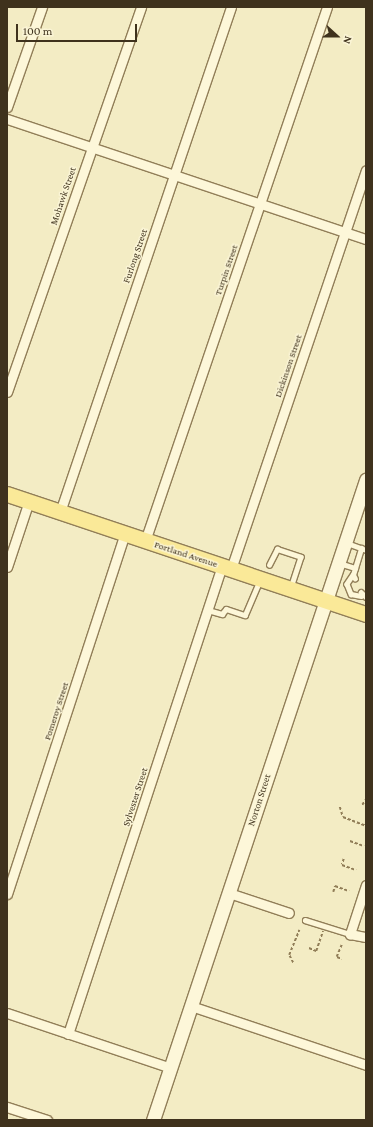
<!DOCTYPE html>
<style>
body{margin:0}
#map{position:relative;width:373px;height:1127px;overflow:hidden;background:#f3ecc4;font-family:"Crimson Pro",serif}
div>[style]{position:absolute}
.path>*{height:1.5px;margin-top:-0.75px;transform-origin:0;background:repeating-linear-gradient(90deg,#917e58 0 3px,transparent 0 5px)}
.roads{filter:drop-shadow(1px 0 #917e58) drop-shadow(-1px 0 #917e58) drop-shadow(0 1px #917e58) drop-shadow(0 -1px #917e58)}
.lane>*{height:4.5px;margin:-2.25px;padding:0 2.25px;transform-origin:2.25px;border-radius:2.25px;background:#fdf7d9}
.street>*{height:9px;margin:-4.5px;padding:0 4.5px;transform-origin:4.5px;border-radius:4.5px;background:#fdf7d9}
.secondary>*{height:13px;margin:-6.5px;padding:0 6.5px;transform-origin:6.5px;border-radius:6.5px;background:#fdf7d9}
.primary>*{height:15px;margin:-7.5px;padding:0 7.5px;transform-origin:7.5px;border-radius:7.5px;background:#fae998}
span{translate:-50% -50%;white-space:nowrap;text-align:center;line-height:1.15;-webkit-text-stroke:3px #faf4d5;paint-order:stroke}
.street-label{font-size:10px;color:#3f321d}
.frame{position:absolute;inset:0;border:8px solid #3f321d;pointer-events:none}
.north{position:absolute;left:317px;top:16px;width:40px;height:40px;-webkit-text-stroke:3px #faf4d5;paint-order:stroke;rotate:111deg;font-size:11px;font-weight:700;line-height:16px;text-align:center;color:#3f321d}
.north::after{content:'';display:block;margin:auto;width:14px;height:18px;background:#3f321d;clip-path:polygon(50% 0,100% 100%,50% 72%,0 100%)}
.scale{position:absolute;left:16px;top:24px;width:121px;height:18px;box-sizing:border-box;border:2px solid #3f321d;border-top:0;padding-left:5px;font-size:12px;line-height:14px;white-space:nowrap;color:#3f321d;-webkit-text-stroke:3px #faf4d5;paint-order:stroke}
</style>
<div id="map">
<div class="path">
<i style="left:362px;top:805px;width:7px;rotate:-56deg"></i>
<i style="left:340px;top:807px;width:10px;rotate:73deg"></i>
<i style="left:343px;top:817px;width:25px;rotate:21deg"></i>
<i style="left:350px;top:841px;width:15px;rotate:20deg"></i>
<i style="left:344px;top:859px;width:6px;rotate:108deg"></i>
<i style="left:342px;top:865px;width:15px;rotate:20deg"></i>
<i style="left:333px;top:892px;width:6px;rotate:-72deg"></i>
<i style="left:335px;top:886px;width:15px;rotate:20deg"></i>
<i style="left:342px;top:945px;width:13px;rotate:113deg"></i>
<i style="left:337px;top:957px;width:5px;rotate:22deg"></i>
<i style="left:309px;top:948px;width:8px;rotate:23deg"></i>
<i style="left:316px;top:951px;width:21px;rotate:-71deg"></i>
<i style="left:293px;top:963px;width:9px;rotate:-117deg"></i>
<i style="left:289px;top:955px;width:27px;rotate:-68deg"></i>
</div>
<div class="roads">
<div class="lane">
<i style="left:347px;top:543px;width:20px;rotate:20deg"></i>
<i style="left:339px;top:563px;width:17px;rotate:17deg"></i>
<i style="left:269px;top:565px;width:18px;rotate:-63deg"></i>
<i style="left:277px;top:549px;width:25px;rotate:18deg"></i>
<i style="left:301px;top:557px;width:32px;rotate:108deg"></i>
<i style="left:353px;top:575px;width:11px;rotate:124deg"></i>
<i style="left:347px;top:584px;width:11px;rotate:68deg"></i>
<i style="left:351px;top:594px;width:10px;rotate:11deg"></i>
<i style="left:355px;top:579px;width:4px;rotate:-117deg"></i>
<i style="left:353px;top:575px;width:28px;rotate:-73deg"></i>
<i style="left:361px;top:592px;width:7px;rotate:45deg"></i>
<i style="left:208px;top:610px;width:15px;rotate:16deg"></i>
<i style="left:222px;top:614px;width:6px;rotate:-51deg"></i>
<i style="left:226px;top:609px;width:20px;rotate:18deg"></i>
<i style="left:245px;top:615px;width:38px;rotate:-67deg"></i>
<i style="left:305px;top:920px;width:47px;rotate:17.3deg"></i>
</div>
<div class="street">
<i style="left:7px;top:107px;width:106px;rotate:-70.7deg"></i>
<i style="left:7px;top:119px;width:379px;rotate:18.5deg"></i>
<i style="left:7px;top:392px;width:408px;rotate:-70.8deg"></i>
<i style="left:60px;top:512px;width:533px;rotate:-71.29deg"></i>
<i style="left:145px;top:541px;width:564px;rotate:-71.18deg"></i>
<i style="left:7px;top:567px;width:70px;rotate:-71.6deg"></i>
<i style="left:231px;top:569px;width:421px;rotate:-71.3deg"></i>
<i style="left:366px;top:885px;width:52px;rotate:108.1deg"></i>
<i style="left:350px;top:934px;width:16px;rotate:11deg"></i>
<i style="left:229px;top:893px;width:63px;rotate:18.4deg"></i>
<i style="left:7px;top:894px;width:379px;rotate:-71.9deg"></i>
<i style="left:191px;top:1006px;width:185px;rotate:18.6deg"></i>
<i style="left:7px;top:1013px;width:173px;rotate:18.5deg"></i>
<i style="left:68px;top:1034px;width:493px;rotate:-71.8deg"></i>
<i style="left:7px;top:1107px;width:42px;rotate:18deg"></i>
</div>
<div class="secondary">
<i style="left:153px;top:1120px;width:675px;rotate:-71.59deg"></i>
</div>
<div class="primary">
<i style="left:7px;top:494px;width:379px;rotate:18.5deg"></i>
</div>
</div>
<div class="street-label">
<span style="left:63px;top:196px;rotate:-71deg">Mohawk Street</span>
<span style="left:135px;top:256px;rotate:-71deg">Furlong Street</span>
<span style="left:226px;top:270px;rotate:-71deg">Turpin Street</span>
<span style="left:288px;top:366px;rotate:-71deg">Dickinson Street</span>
<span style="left:186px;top:554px;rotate:18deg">Portland Avenue</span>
<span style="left:56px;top:711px;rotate:-72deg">Pomeroy Street</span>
<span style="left:135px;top:797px;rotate:-72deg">Sylvester Street</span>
<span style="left:259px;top:800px;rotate:-72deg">Norton Street</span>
</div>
<div class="frame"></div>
<div class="north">N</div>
<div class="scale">100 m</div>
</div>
